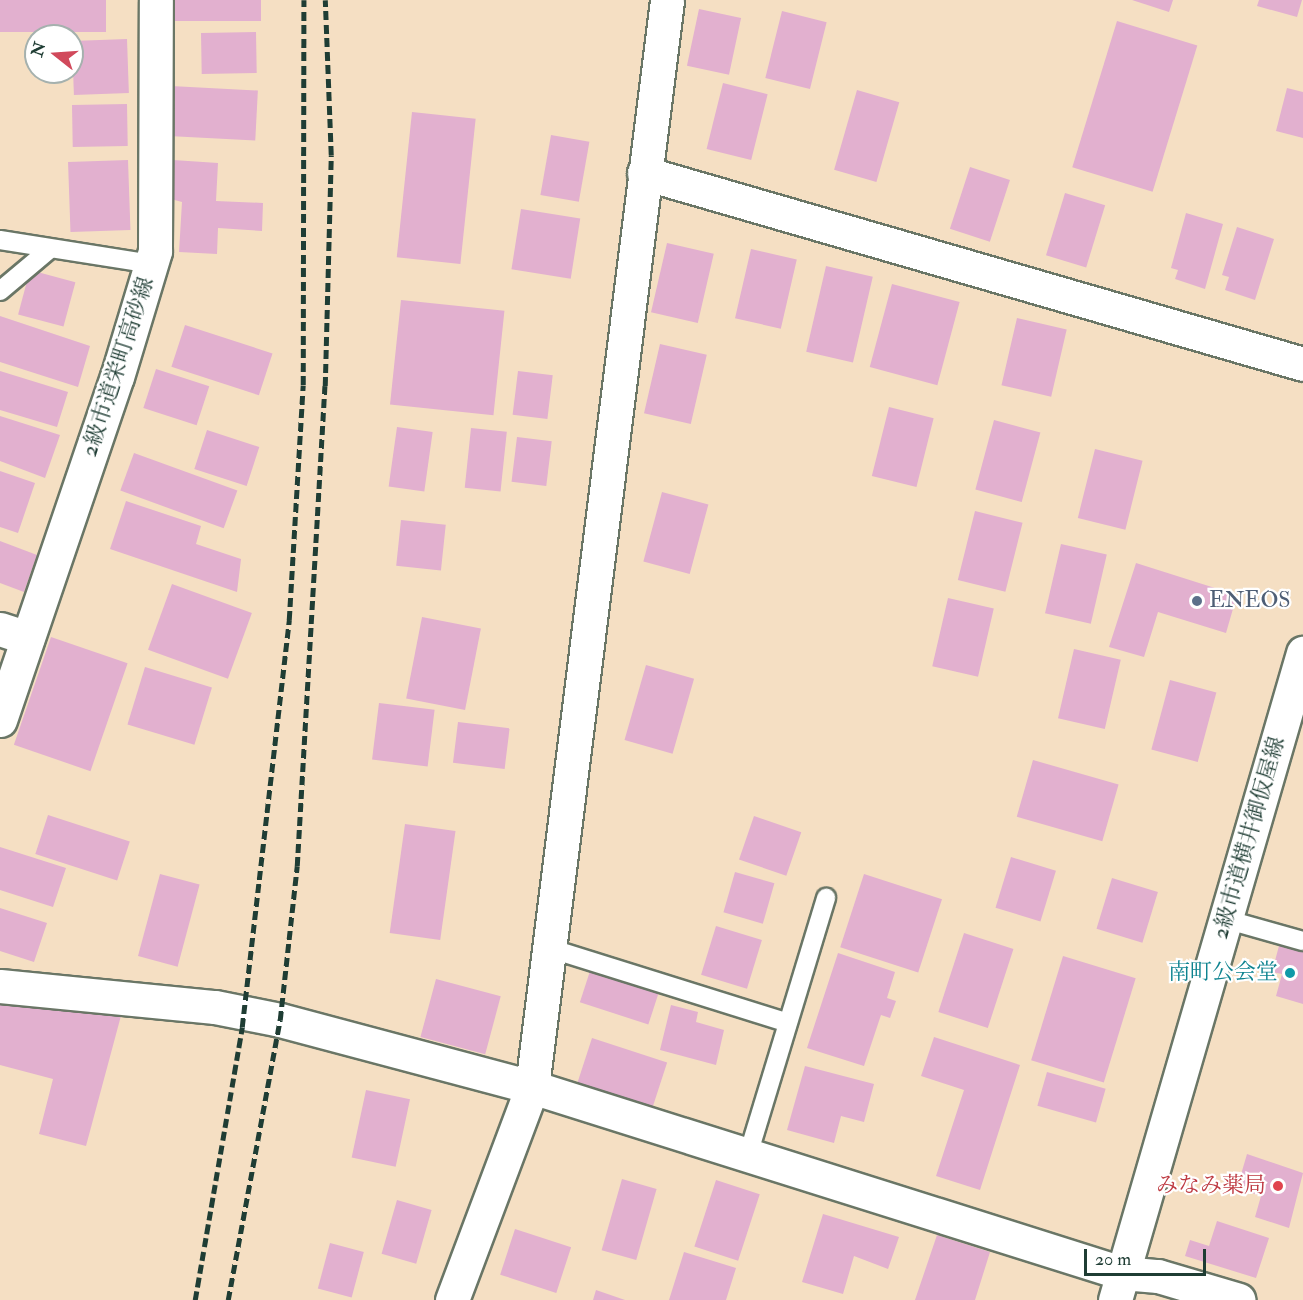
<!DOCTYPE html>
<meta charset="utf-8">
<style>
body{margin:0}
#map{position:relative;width:1303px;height:1300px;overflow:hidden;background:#f5dfc3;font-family:"IM FELL Double Pica","Noto Serif JP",serif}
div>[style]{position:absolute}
.building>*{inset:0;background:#e2b0cf;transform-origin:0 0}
.roads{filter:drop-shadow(2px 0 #6a7666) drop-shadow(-2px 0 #6a7666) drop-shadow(0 2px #6a7666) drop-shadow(0 -2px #6a7666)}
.lane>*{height:18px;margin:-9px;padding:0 9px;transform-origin:9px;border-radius:9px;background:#fff}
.street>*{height:33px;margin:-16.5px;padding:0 16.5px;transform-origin:16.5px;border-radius:16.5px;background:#fff}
.secondary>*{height:33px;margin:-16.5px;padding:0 16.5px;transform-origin:16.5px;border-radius:16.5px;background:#fff}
.rail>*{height:4.5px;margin-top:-2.25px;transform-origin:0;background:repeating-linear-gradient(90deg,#1f3d34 0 9px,transparent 0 13.5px)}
.dots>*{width:16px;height:16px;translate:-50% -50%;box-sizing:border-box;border:3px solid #fff;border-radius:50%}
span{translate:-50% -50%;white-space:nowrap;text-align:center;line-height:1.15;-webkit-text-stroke:4.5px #fff;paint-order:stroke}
.street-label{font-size:22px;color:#1f3d34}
.service-label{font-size:22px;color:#4e5e75}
.left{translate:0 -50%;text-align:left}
.culture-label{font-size:22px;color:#0d838f}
.right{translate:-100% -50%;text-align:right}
.health-label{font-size:22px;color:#be3a42}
.north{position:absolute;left:24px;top:24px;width:60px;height:60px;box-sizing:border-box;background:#fff;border:2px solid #a5b1ae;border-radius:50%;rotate:287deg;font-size:16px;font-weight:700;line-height:24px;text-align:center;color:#1f3d34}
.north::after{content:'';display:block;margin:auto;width:21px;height:27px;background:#d1495b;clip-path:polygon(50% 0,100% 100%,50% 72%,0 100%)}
.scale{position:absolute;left:1084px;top:1249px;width:122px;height:27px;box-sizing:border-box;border:3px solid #1f3d34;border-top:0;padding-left:8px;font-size:18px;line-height:21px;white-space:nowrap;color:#1f3d34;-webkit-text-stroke:4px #fff;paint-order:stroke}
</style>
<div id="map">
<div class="building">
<i style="left:0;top:0;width:106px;height:32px"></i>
<i style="left:174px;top:0;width:87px;height:21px"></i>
<i style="clip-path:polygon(1132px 0,1173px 0,1169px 12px)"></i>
<i style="clip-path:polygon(1259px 0,1302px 0,1297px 17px,1257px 6px)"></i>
<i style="left:699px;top:9px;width:43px;height:58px;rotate:12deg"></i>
<i style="left:782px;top:11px;width:46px;height:69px;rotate:14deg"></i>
<i style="left:1117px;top:21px;width:84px;height:153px;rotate:17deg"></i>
<i style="left:256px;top:32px;width:41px;height:55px;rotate:89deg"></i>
<i style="left:127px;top:39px;width:54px;height:55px;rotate:88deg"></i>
<i style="left:723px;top:83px;width:46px;height:68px;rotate:14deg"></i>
<i style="left:171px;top:86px;width:87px;height:50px;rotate:3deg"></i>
<i style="clip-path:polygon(1287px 88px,1303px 92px,1303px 138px,1276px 131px)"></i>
<i style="left:857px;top:90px;width:44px;height:83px;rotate:16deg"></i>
<i style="left:127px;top:104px;width:42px;height:55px;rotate:89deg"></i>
<i style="left:412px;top:112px;width:64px;height:146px;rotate:6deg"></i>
<i style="left:551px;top:135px;width:39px;height:61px;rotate:10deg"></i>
<i style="left:128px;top:160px;width:70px;height:60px;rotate:88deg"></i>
<i style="clip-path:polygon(173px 160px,218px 163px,216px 201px,263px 203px,262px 231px,218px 228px,217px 254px,179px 252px,182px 202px,171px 199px)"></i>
<i style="left:970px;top:167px;width:42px;height:65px;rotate:18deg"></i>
<i style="left:1065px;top:193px;width:42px;height:65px;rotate:17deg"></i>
<i style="left:521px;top:209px;width:60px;height:61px;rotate:9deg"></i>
<i style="clip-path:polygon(1186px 213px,1223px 224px,1205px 289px,1175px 279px,1178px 270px,1171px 268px)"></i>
<i style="clip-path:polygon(1237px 227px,1274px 239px,1255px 300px,1225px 290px,1229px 277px,1222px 275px)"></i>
<i style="left:667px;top:243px;width:48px;height:71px;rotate:13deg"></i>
<i style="left:751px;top:249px;width:47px;height:71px;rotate:13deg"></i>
<i style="left:826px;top:266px;width:48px;height:88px;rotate:13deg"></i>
<i style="left:30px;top:270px;width:47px;height:46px;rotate:15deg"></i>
<i style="left:892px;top:284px;width:70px;height:86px;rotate:15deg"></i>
<i style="left:401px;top:300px;width:104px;height:105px;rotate:6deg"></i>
<i style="clip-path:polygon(0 316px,90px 346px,78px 387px,0 362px)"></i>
<i style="left:1017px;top:318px;width:51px;height:69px;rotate:13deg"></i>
<i style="left:185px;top:325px;width:92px;height:44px;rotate:18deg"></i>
<i style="left:660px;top:344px;width:48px;height:71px;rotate:13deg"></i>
<i style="left:156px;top:369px;width:56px;height:41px;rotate:18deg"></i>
<i style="clip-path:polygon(0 371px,68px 392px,57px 427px,0 410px)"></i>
<i style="left:518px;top:371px;width:35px;height:44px;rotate:7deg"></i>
<i style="left:889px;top:407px;width:46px;height:71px;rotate:14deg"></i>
<i style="clip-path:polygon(0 416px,60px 435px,45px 478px,0 461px)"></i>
<i style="left:994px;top:420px;width:48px;height:72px;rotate:15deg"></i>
<i style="left:397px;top:427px;width:36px;height:60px;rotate:8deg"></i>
<i style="left:471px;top:428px;width:36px;height:60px;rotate:6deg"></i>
<i style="left:207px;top:430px;width:55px;height:41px;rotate:18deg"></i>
<i style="left:517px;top:437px;width:35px;height:45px;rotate:7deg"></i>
<i style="left:1095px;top:449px;width:49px;height:71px;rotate:14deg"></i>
<i style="left:134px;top:453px;width:110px;height:40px;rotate:20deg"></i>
<i style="clip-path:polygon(0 471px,35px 483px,18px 533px,0 527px)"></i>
<i style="left:662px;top:492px;width:48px;height:72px;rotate:15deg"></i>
<i style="clip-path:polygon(126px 501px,201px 526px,196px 544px,241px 559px,237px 592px,110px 549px)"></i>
<i style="left:975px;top:511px;width:49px;height:71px;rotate:14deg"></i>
<i style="left:401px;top:520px;width:45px;height:46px;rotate:6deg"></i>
<i style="clip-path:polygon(0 541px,37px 555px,24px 592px,0 583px)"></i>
<i style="left:1061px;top:544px;width:47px;height:71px;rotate:13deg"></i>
<i style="clip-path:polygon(1136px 563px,1237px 595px,1226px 633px,1158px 612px,1144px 657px,1109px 647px)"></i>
<i style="left:172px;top:584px;width:85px;height:70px;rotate:20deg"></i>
<i style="left:948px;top:598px;width:47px;height:70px;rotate:13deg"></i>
<i style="left:422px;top:617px;width:60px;height:83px;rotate:11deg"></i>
<i style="left:51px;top:637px;width:81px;height:114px;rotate:19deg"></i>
<i style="left:1074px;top:649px;width:48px;height:71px;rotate:13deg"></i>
<i style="left:646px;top:665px;width:50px;height:78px;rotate:16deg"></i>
<i style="left:145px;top:667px;width:70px;height:60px;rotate:17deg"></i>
<i style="left:1170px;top:680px;width:48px;height:72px;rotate:15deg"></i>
<i style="left:379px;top:703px;width:56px;height:57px;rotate:7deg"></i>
<i style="left:458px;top:722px;width:52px;height:41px;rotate:7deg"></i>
<i style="left:1033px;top:760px;width:89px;height:59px;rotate:16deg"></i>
<i style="left:48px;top:815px;width:86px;height:41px;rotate:18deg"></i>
<i style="left:754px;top:816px;width:50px;height:46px;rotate:19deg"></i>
<i style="left:405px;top:824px;width:51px;height:110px;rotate:8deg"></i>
<i style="clip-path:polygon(0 847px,66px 868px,53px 907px,0 890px)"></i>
<i style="left:1011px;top:857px;width:47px;height:53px;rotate:17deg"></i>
<i style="left:735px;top:872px;width:41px;height:42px;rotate:16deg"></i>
<i style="left:160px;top:874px;width:41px;height:85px;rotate:15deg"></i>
<i style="left:864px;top:874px;width:82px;height:77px;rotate:18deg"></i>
<i style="left:1112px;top:878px;width:48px;height:53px;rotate:17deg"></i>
<i style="clip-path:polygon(0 908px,47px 923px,34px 962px,0 951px)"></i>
<i style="left:716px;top:926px;width:48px;height:51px;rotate:17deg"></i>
<i style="left:964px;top:933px;width:52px;height:83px;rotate:18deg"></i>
<i style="clip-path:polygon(1280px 942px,1303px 949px,1303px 1004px,1276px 996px,1282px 974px,1272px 972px)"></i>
<i style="clip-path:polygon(838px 953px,895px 972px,887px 998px,896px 1001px,890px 1018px,881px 1015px,864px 1066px,807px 1048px)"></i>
<i style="left:1063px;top:956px;width:76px;height:109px;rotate:17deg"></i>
<i style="left:591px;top:968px;width:72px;height:36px;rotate:18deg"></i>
<i style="left:436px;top:979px;width:67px;height:60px;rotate:15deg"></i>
<i style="clip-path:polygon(0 997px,122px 1012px,86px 1146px,39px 1134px,53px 1079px,0 1065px)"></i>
<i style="clip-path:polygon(671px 1005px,698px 1012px,696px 1022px,724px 1030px,716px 1065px,660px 1050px)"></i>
<i style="clip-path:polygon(934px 1037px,1020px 1065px,980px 1190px,936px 1176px,964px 1090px,921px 1076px)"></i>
<i style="left:592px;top:1038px;width:79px;height:50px;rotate:18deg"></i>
<i style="clip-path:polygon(805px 1066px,874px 1084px,864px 1122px,841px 1116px,834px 1143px,787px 1130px)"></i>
<i style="left:1047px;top:1072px;width:61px;height:35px;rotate:16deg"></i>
<i style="left:366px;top:1090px;width:45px;height:69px;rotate:12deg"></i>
<i style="clip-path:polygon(1247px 1154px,1303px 1173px,1289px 1228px,1255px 1217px,1261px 1196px,1237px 1188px)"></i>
<i style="left:622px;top:1179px;width:36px;height:74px;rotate:16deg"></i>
<i style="left:716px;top:1180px;width:46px;height:70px;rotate:18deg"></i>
<i style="left:397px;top:1200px;width:36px;height:56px;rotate:16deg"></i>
<i style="clip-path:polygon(823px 1214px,899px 1237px,888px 1269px,854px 1256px,843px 1294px,802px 1282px)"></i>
<i style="clip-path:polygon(1217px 1221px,1269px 1238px,1256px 1278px,1185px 1256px,1190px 1240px,1209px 1246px)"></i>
<i style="left:515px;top:1229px;width:59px;height:48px;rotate:18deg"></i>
<i style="clip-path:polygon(937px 1235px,990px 1252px,975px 1300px,915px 1300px)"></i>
<i style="left:330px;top:1243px;width:35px;height:47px;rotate:15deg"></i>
<i style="clip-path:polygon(684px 1252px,736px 1268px,726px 1300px,669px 1300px)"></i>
<i style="clip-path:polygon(596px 1290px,625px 1300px,593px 1300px)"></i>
</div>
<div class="roads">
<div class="lane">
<i style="left:0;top:240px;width:153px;rotate:9deg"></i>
<i style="left:0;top:291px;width:65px;rotate:-40deg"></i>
<i style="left:1225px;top:919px;width:81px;rotate:15.8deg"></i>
<i style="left:549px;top:948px;width:250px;rotate:17.4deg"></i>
<i style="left:748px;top:1155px;width:269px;rotate:-73.1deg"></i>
</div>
<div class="street">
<i style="left:644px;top:173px;width:686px;rotate:16.16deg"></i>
<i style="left:0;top:629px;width:29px;rotate:18deg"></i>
<i style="left:0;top:986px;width:216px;rotate:5.6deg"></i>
<i style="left:215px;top:1007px;width:66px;rotate:11.3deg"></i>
<i style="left:280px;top:1020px;width:261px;rotate:14.9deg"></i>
<i style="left:532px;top:1087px;width:619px;rotate:17.5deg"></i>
<i style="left:1122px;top:1273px;width:36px;rotate:5deg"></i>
<i style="left:1158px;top:1276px;width:84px;rotate:16.5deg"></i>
<i style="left:452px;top:1300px;width:228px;rotate:-69.4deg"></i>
<i style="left:532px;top:1087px;width:1095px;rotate:-82.92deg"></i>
</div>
<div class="secondary">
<i style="left:0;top:720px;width:362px;rotate:-71.2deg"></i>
<i style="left:117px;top:377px;width:132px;rotate:-73.2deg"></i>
<i style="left:155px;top:251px;width:251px;rotate:-89.8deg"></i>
<i style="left:1115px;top:1300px;width:674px;rotate:-73.8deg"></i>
</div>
</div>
<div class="rail">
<i style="left:195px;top:1300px;width:277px;rotate:-80.2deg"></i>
<i style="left:242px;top:1027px;width:410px;rotate:-83.4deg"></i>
<i style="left:289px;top:620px;width:235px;rotate:-86.6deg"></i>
<i style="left:303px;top:385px;width:385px;rotate:-89.9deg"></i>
<i style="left:228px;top:1300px;width:285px;rotate:-79.5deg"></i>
<i style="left:280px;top:1020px;width:155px;rotate:-83.7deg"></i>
<i style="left:297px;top:866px;width:481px;rotate:-86.7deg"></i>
<i style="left:325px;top:386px;width:231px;rotate:-88.5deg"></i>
<i style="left:331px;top:155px;width:155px;rotate:-92.2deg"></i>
</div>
<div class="dots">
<i style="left:1197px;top:601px;background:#5c6f8a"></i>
<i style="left:1290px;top:973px;background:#0f9aa8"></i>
<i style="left:1278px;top:1186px;background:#e0444e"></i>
</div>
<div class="street-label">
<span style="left:118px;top:367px;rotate:-72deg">2級市道栄町高砂線</span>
<span style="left:1249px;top:838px;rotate:-74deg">2級市道横井御仮屋線</span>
</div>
<div class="service-label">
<span class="left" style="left:1209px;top:601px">ENEOS</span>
</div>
<div class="culture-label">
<span class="right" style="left:1278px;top:973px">南町公会堂</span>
</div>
<div class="health-label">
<span class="right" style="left:1266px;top:1186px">みなみ薬局</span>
</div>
<div class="north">N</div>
<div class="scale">20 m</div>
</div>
